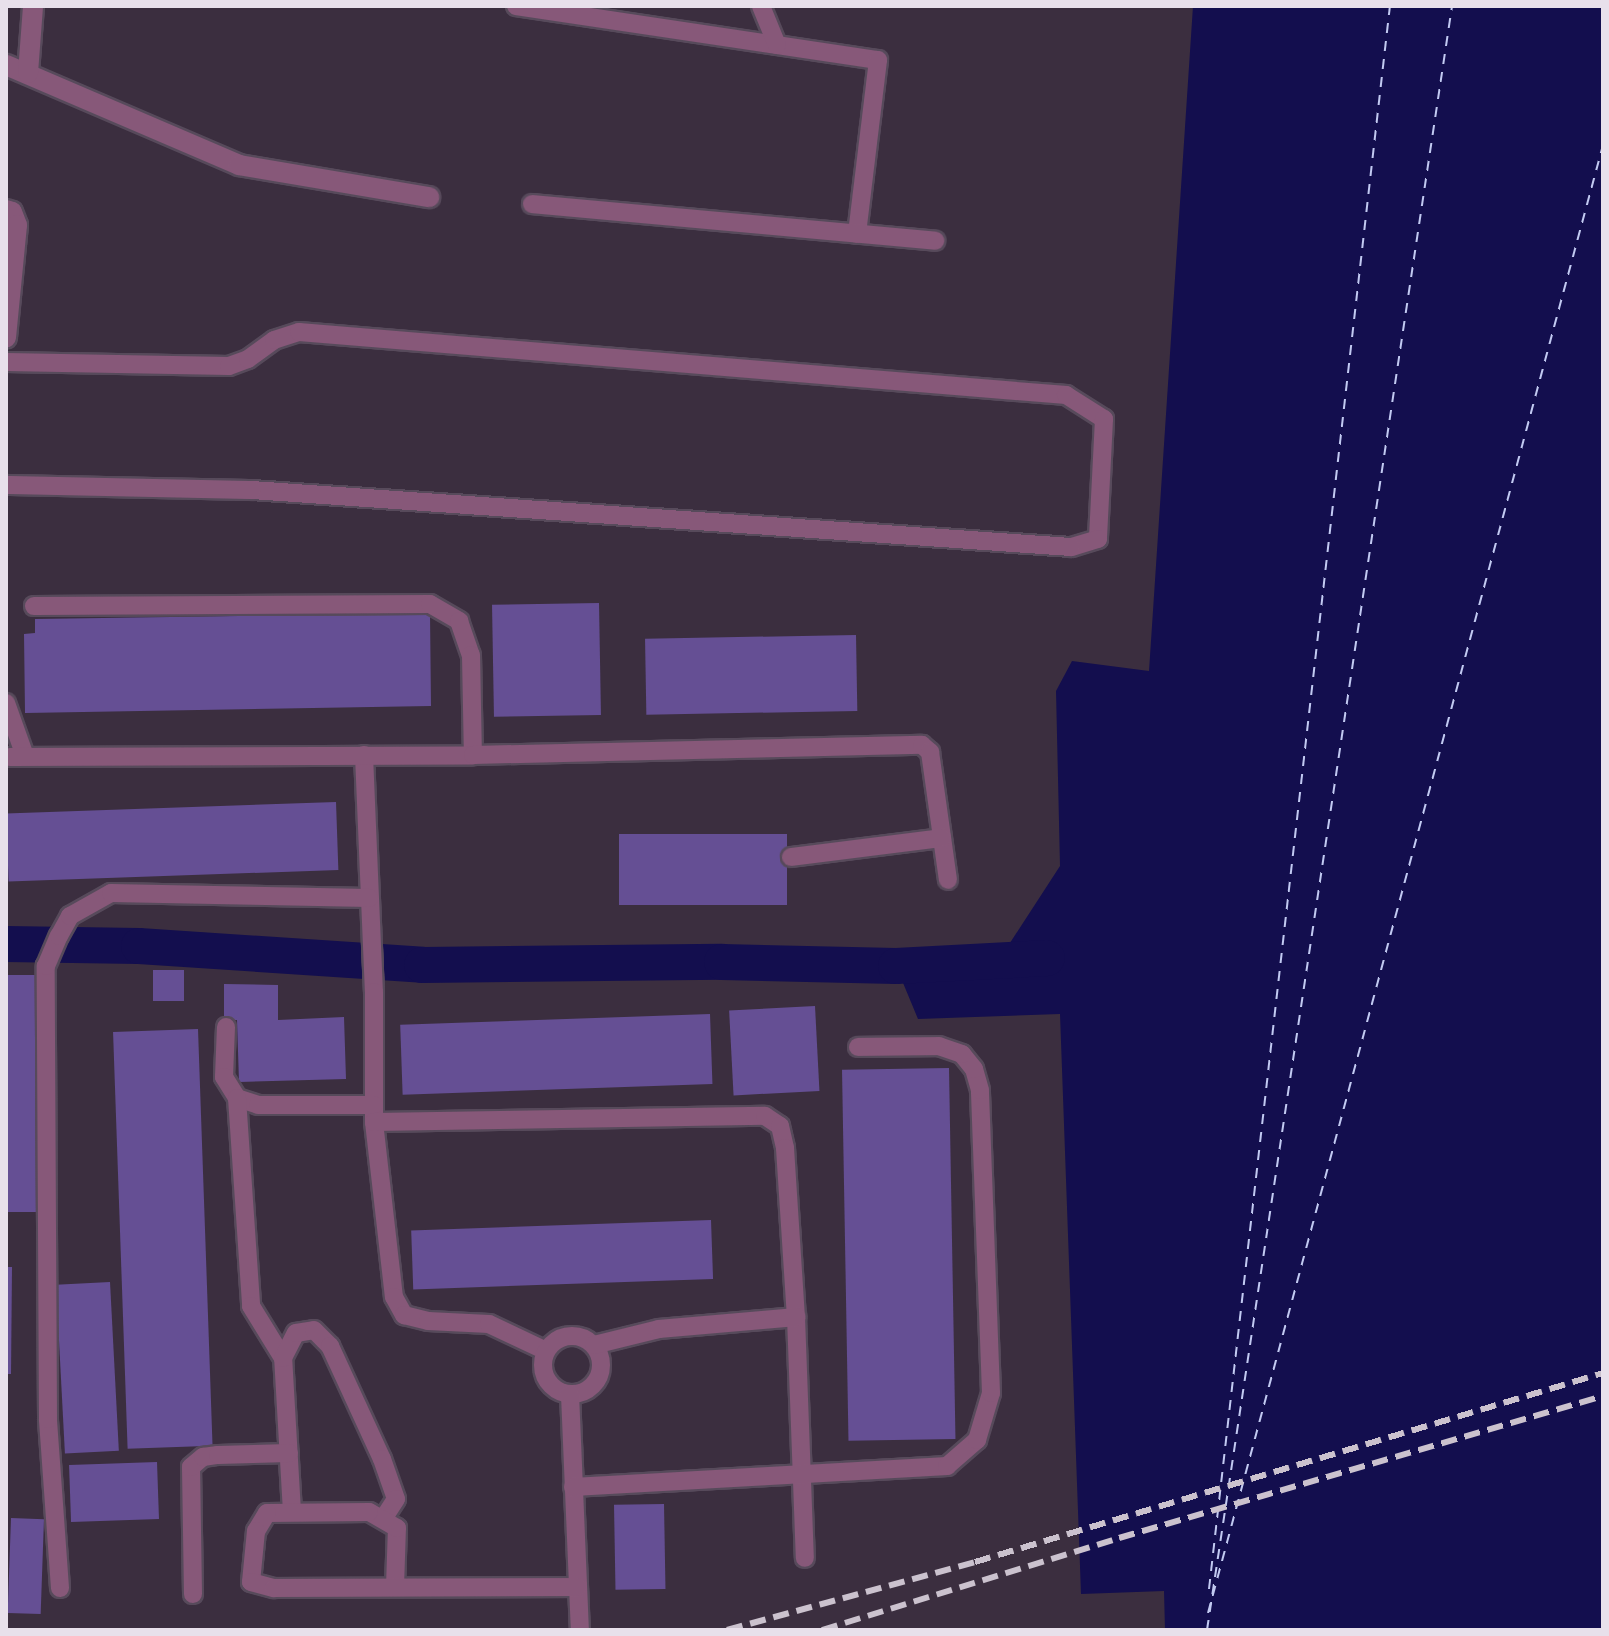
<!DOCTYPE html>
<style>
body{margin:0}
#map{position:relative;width:1609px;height:1636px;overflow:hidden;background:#3b2e3f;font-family:"DM Sans",sans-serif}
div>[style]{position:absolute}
.water>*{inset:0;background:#130e4e}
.canal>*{height:36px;margin:-18px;padding:0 18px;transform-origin:18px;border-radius:18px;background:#130e4e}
.ferry>*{height:2px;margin-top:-1px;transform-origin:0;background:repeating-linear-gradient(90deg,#c2caf2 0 10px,transparent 0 18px)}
.building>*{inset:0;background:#654f94;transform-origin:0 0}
.roads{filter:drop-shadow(2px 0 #574a5b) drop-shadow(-2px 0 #574a5b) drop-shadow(0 2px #574a5b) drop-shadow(0 -2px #574a5b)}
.lane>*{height:18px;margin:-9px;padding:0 9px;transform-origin:9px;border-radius:9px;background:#875879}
.lane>.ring{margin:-9px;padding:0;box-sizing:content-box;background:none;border:18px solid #875879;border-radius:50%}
.street>*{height:20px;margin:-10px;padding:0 10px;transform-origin:10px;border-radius:10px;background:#875879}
.rail>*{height:6px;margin-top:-3px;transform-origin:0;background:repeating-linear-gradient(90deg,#cbc2ce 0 16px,transparent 0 24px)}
span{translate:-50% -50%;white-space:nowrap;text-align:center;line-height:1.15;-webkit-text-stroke:7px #1f1921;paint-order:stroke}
.frame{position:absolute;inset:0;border:8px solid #e8e0eb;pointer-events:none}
</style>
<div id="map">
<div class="water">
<i style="clip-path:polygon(1193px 6px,1603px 6px,1603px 1630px,1165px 1630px,1164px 1591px,1081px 1594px,1060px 1014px,918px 1019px,896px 966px,921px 977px,995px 966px,1060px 866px,1056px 691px,1072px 661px,1149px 671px)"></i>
</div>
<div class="canal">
<i style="left:6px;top:944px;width:133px;rotate:0.9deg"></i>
<i style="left:139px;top:946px;width:284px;rotate:3.8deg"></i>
<i style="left:422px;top:965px;width:300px;rotate:-0.6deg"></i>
<i style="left:722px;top:962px;width:174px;rotate:1.3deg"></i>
<i style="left:896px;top:966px;width:151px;rotate:-3deg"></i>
</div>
<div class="ferry">
<i style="left:1209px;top:1589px;width:1593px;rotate:-83.48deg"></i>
<i style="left:1208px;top:1613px;width:1520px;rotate:-74.94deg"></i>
<i style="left:1207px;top:1630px;width:1642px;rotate:-81.42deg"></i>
</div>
<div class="building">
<i style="left:599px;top:603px;width:112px;height:107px;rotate:89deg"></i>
<i style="clip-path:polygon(430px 613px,431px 706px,25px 713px,24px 634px,35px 633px,35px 619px)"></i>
<i style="left:856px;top:635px;width:76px;height:211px;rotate:89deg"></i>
<i style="left:336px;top:802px;width:68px;height:330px;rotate:88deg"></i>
<i style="left:619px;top:834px;width:168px;height:71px"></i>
<i style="left:153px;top:970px;width:31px;height:31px"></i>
<i style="left:6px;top:975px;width:34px;height:237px"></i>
<i style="clip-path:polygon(224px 984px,278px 985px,278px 1020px,344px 1017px,346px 1079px,239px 1082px,237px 1020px,224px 1020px)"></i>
<i style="left:815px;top:1006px;width:85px;height:86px;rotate:87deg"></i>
<i style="left:710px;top:1014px;width:70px;height:310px;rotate:88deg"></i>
<i style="left:198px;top:1029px;width:417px;height:85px;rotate:88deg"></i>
<i style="left:949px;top:1068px;width:371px;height:107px;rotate:89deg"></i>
<i style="left:711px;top:1220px;width:59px;height:300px;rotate:88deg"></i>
<i style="clip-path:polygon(6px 1267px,12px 1267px,11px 1374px,6px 1374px)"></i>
<i style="left:110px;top:1282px;width:169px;height:54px;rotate:87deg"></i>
<i style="left:157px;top:1462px;width:57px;height:88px;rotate:88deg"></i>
<i style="left:664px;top:1504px;width:85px;height:50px;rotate:89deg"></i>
<i style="left:11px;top:1518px;width:33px;height:95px;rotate:2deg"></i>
</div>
<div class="roads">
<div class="lane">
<i style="left:516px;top:6px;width:366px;rotate:8.5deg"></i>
<i style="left:878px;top:60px;width:175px;rotate:96.9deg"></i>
<i style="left:761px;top:6px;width:42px;rotate:67.7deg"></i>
<i style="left:532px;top:204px;width:405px;rotate:5.2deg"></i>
<i style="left:6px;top:362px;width:223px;rotate:1deg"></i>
<i style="left:229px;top:366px;width:20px;rotate:-20deg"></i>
<i style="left:248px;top:359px;width:32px;rotate:-36deg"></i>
<i style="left:274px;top:340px;width:26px;rotate:-18deg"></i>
<i style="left:299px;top:332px;width:770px;rotate:4.7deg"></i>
<i style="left:1066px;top:395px;width:45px;rotate:32.3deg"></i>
<i style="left:1104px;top:419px;width:120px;rotate:92.9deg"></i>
<i style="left:1098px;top:539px;width:28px;rotate:163deg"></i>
<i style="left:1071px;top:547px;width:821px;rotate:-176.02deg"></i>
<i style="left:252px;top:490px;width:246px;rotate:-178.8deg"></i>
<i style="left:34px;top:606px;width:396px;rotate:-0.3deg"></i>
<i style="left:430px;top:604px;width:34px;rotate:30deg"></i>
<i style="left:459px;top:621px;width:36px;rotate:71deg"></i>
<i style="left:471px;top:655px;width:100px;rotate:88.9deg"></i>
<i style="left:6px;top:703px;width:56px;rotate:70.3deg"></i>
<i style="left:364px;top:755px;width:237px;rotate:87.6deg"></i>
<i style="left:374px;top:992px;width:130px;rotate:90deg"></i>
<i style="left:374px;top:1122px;width:176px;rotate:83.5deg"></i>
<i style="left:394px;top:1297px;width:21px;rotate:61deg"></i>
<i style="left:404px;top:1315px;width:25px;rotate:14deg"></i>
<i style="left:428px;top:1321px;width:61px;rotate:2.8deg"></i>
<i style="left:489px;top:1324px;width:63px;rotate:25.3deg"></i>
<i style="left:10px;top:757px;width:463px;rotate:-0.2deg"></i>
<i style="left:473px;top:755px;width:449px;rotate:-1.3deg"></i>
<i style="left:922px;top:745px;width:11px;rotate:41deg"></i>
<i style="left:930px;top:752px;width:129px;rotate:82deg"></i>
<i style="left:791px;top:857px;width:152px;rotate:-7.2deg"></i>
<i style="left:226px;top:1027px;width:50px;rotate:92.3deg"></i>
<i style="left:224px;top:1077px;width:25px;rotate:58deg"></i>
<i style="left:237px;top:1098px;width:22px;rotate:18deg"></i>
<i style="left:258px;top:1105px;width:116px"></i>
<i style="left:237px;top:1098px;width:208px;rotate:86.1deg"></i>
<i style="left:251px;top:1306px;width:61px;rotate:58.4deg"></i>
<i style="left:374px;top:1122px;width:391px;rotate:-0.9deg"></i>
<i style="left:765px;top:1116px;width:18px;rotate:34deg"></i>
<i style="left:780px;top:1126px;width:23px;rotate:77deg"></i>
<i style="left:785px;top:1148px;width:169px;rotate:86.3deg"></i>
<i style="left:796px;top:1317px;width:241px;rotate:87.9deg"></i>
<i class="ring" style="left:543px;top:1336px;width:40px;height:40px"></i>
<i style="left:594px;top:1345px;width:67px;rotate:-13.8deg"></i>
<i style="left:659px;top:1329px;width:138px;rotate:-5deg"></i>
<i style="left:570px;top:1394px;width:236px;rotate:87.6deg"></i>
<i style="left:573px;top:1487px;width:375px;rotate:-3.2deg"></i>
<i style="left:947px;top:1466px;width:40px;rotate:-41deg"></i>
<i style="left:977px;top:1440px;width:49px;rotate:-73.4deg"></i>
<i style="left:991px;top:1393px;width:303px;rotate:-92.1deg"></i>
<i style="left:980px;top:1090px;width:22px;rotate:-106deg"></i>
<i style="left:974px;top:1069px;width:19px;rotate:-129deg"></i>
<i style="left:962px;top:1054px;width:24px;rotate:-161deg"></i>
<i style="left:939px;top:1046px;width:81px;rotate:179.3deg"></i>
<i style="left:292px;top:1512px;width:154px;rotate:-93.3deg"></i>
<i style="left:283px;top:1358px;width:28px;rotate:-63deg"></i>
<i style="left:296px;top:1333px;width:18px;rotate:-9deg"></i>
<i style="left:314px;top:1330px;width:23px;rotate:45deg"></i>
<i style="left:330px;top:1346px;width:124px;rotate:65.3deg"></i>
<i style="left:382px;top:1459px;width:42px;rotate:70.7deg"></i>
<i style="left:396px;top:1499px;width:24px;rotate:123deg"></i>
<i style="left:395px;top:1587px;width:59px;rotate:-88.1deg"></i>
<i style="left:397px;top:1528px;width:32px;rotate:-150deg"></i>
<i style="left:369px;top:1512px;width:102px;rotate:179.4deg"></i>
<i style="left:267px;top:1513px;width:21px;rotate:121deg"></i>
<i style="left:256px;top:1531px;width:51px;rotate:95.6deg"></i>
<i style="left:251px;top:1582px;width:24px;rotate:15deg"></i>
<i style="left:274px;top:1588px;width:304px;rotate:-0.2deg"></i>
<i style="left:60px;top:1588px;width:169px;rotate:-94.1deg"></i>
<i style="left:48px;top:1419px;width:453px;rotate:-90.3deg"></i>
<i style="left:46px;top:966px;width:33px;rotate:-67deg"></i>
<i style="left:59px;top:936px;width:23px;rotate:-61deg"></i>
<i style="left:70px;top:916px;width:47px;rotate:-29.3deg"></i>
<i style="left:111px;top:893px;width:258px;rotate:1.1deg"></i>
<i style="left:193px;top:1594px;width:127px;rotate:-90.9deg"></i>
<i style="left:191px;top:1467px;width:16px;rotate:-40deg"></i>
<i style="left:203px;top:1457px;width:15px;rotate:-8deg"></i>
<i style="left:218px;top:1455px;width:71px;rotate:-1.6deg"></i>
</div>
<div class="street">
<i style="left:6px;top:65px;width:254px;rotate:23.2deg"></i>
<i style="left:239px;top:165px;width:193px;rotate:9.6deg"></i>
<i style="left:28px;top:73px;width:67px;rotate:-85.7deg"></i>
<i style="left:6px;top:210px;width:6px;rotate:18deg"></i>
<i style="left:12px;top:212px;width:14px;rotate:69deg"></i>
<i style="left:17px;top:225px;width:113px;rotate:95.6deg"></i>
</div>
</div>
<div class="rail">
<i style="left:727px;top:1630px;width:257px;rotate:-15.3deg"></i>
<i style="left:975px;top:1562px;width:656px;rotate:-16.75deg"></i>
<i style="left:822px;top:1630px;width:311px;rotate:-17.2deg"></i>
<i style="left:1119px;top:1538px;width:504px;rotate:-16.35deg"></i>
</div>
<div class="frame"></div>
</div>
